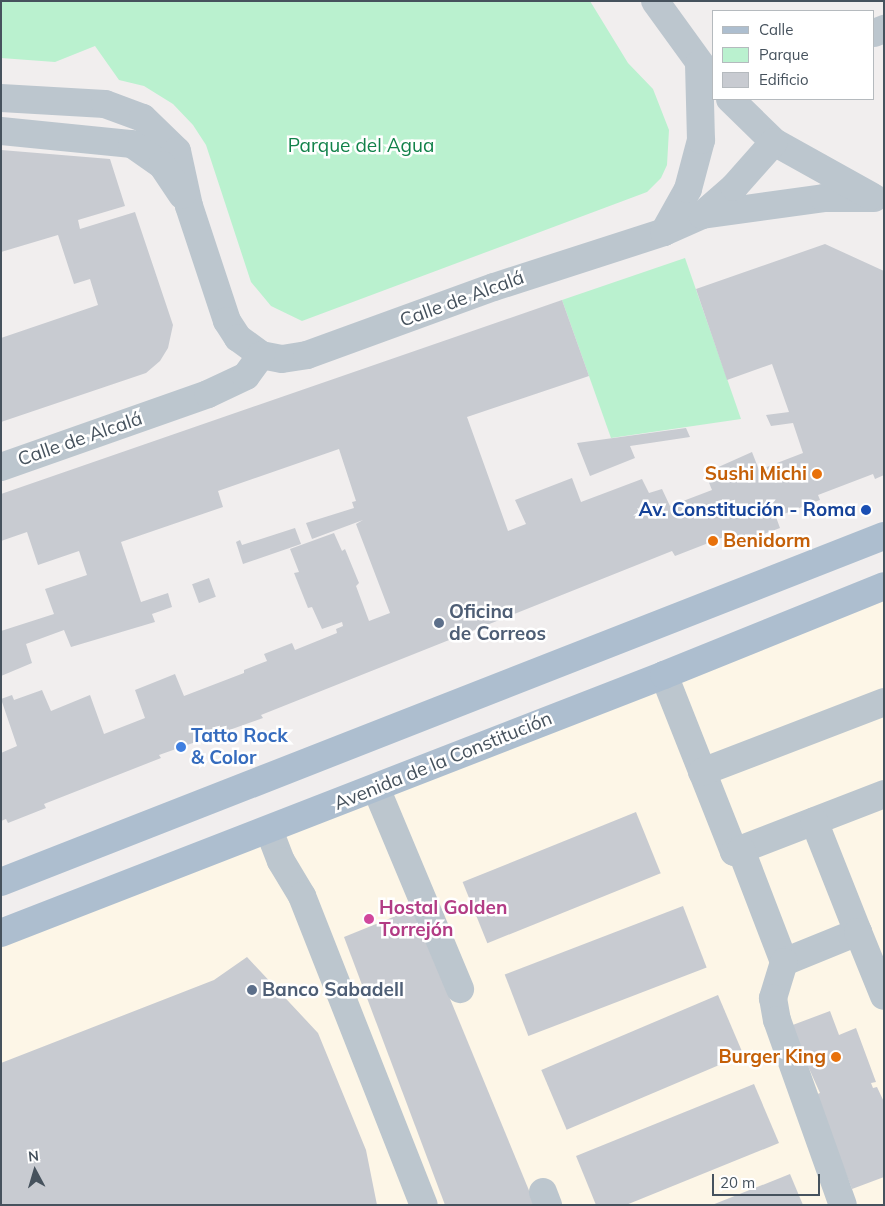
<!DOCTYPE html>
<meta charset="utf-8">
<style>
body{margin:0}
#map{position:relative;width:885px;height:1206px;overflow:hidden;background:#f1eeee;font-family:Mulish,sans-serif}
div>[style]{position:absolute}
.commercial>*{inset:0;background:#fdf6e7}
.green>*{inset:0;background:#baf1cf}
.building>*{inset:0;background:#c8cbd1;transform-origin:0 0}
.minor>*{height:28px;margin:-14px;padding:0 14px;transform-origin:14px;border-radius:14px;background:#bcc6ce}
.major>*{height:28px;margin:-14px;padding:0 14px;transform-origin:14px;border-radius:14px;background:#adbecf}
.dots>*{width:14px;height:14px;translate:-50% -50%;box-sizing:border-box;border:2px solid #fff;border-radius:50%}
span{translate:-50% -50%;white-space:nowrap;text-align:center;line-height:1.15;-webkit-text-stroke:5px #fff;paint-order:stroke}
.park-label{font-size:19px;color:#12824a}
.street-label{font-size:19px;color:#46525d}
.food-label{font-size:19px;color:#c56008;font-weight:700}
.right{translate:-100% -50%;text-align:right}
.left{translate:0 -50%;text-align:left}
.transit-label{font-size:19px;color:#164399;font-weight:700}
.service-label{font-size:19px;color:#4e5e75;font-weight:700}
.shop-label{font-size:19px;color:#366cbe;font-weight:700}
.hotel-label{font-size:19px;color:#b23c85;font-weight:700}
.frame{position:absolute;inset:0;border:2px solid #46525d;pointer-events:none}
.legend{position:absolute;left:712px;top:10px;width:162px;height:90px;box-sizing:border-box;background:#fff;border:1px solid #b5babe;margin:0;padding:6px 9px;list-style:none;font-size:15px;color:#46525d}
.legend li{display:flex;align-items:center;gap:10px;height:25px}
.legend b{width:25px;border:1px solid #b5babe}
.north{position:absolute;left:10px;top:1146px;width:50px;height:50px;-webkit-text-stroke:4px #fff;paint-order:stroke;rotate:354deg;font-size:14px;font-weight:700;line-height:20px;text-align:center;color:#46525d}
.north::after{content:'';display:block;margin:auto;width:18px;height:22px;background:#46525d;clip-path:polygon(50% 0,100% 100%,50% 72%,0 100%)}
.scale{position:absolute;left:712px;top:1174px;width:108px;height:22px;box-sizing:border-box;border:2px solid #46525d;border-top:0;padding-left:6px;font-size:15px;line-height:18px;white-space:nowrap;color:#46525d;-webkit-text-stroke:4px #fff;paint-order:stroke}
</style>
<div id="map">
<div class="commercial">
<i style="clip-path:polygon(884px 586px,884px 1205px,1px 1205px,1px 933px)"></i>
</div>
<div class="green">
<i style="clip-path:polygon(1px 1px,590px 1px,628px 63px,653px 89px,669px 130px,667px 165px,661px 178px,647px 192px,302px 321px,271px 306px,251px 282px,206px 145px,193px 125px,173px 104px,144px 86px,119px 80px,95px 46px,55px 62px,1px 58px)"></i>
<i style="clip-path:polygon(685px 258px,741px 419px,611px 438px,562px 300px)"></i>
</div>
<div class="building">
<i style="clip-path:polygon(1px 150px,110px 159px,125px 206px,78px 220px,80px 229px,135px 212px,173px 325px,168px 348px,160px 361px,146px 373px,1px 422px,1px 338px,98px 305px,90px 279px,74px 284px,58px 235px,1px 252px)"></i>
<i style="clip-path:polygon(825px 244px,884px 271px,884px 475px,875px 479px,873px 474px,818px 495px,820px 500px,776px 517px,780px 528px,734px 545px,729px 535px,675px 556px,672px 551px,261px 715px,263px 718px,159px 755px,161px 758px,44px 804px,46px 808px,8px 823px,6px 819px,1px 821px,1px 753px,17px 746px,1px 699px,12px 695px,14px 700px,42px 690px,51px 711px,90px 695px,104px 734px,145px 718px,135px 690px,175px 674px,184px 696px,244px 673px,244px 670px,267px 661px,264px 654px,292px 643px,295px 650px,337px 633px,336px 629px,343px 626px,342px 622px,322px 629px,312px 607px,308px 608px,294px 573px,299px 572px,290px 549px,334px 533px,342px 551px,345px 549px,359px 583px,356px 586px,369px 621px,390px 613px,356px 524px,363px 520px,312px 539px,306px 523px,354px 508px,352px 502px,356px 501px,339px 449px,218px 491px,223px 507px,121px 542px,141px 602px,168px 593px,172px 607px,152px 614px,155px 622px,71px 647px,64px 630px,26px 644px,32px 663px,1px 676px,1px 631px,54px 614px,45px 589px,87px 575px,79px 551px,38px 565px,27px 532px,1px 541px,1px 494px,562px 300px,589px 376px,467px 417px,508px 531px,526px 524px,515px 500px,572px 478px,581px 502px,642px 479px,649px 493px,662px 489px,670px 506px,712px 490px,705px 473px,752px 452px,759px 470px,803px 453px,793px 423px,771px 426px,766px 415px,789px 412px,772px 364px,727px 380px,696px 289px)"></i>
<i style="clip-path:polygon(686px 428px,690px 437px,630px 446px,635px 458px,590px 476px,577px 443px)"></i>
<i style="clip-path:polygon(295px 528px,301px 544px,243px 564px,236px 542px,240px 540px,242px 545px)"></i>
<i style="left:209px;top:578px;width:20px;height:18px;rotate:70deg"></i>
<i style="left:636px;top:812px;width:66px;height:187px;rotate:68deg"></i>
<i style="left:683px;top:906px;width:66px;height:191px;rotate:69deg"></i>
<i style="clip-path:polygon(413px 909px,535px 1205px,445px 1205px,344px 937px)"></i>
<i style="clip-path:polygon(247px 957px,318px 1033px,366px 1150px,377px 1205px,1px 1205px,1px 1063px,214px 980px)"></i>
<i style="left:718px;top:995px;width:65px;height:192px;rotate:67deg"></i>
<i style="clip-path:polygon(830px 1011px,839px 1035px,856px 1028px,876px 1082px,871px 1083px,873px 1088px,877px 1087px,884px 1102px,884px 1177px,852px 1189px,815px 1095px,820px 1093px,790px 1026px)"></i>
<i style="clip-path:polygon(754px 1084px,779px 1143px,626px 1205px,596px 1205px,576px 1156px)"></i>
<i style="clip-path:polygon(790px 1174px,803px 1205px,712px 1205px)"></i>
</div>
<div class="minor">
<i style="left:655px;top:1px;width:94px;rotate:54.1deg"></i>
<i style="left:874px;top:33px;width:11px;rotate:-22deg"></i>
<i style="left:1px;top:98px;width:104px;rotate:3.3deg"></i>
<i style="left:105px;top:104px;width:40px;rotate:20.2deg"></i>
<i style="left:143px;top:118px;width:47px;rotate:44.1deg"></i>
<i style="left:177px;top:151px;width:56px;rotate:77.7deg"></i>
<i style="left:189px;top:206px;width:121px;rotate:71.7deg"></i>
<i style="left:227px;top:321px;width:20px;rotate:57deg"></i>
<i style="left:238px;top:338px;width:29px;rotate:36deg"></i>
<i style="left:261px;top:355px;width:21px;rotate:11deg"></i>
<i style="left:282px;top:359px;width:25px;rotate:-9deg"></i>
<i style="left:307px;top:355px;width:199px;rotate:-20deg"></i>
<i style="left:494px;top:287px;width:179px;rotate:-17.9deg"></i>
<i style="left:664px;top:232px;width:42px;rotate:-24.1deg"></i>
<i style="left:702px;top:215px;width:123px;rotate:-7.9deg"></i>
<i style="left:824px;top:198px;width:50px"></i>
<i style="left:730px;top:99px;width:62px;rotate:44.3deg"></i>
<i style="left:774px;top:142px;width:111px;rotate:29.1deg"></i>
<i style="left:1px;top:131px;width:132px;rotate:5.7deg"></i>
<i style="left:132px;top:144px;width:37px;rotate:35deg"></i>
<i style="left:162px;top:165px;width:36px;rotate:56deg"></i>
<i style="left:702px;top:215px;width:43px;rotate:-41.2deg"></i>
<i style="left:734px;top:187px;width:60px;rotate:-48.4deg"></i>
<i style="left:664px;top:232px;width:49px;rotate:-60.8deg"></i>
<i style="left:688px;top:189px;width:51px;rotate:-75.1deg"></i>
<i style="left:701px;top:140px;width:76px;rotate:-91.5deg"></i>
<i style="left:1px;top:467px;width:219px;rotate:-19.4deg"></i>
<i style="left:208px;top:394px;width:42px;rotate:-25.3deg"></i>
<i style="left:246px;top:376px;width:26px;rotate:-54deg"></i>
<i style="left:664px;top:675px;width:190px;rotate:68.4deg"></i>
<i style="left:734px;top:852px;width:161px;rotate:-21.1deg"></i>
<i style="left:702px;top:772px;width:195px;rotate:-21deg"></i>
<i style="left:376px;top:788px;width:218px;rotate:67.3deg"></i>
<i style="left:269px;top:830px;width:33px;rotate:69deg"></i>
<i style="left:281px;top:861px;width:41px;rotate:59deg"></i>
<i style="left:302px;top:896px;width:332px;rotate:68.5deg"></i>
<i style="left:741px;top:850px;width:120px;rotate:69deg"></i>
<i style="left:784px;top:962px;width:80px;rotate:-22.1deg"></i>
<i style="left:858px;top:932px;width:119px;rotate:-111.6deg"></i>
<i style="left:858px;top:932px;width:69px;rotate:67.9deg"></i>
<i style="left:784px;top:962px;width:38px;rotate:107deg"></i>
<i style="left:773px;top:998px;width:22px;rotate:80deg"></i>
<i style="left:777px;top:1020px;width:196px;rotate:70.4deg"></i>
<i style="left:543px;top:1192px;width:14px;rotate:69deg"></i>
</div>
<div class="major">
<i style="left:1px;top:882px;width:948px;rotate:-21.4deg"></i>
<i style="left:1px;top:933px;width:711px;rotate:-21.26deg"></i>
<i style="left:664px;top:675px;width:237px;rotate:-22deg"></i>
</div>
<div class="dots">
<i style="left:817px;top:474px;background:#e8710a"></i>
<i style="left:866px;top:510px;background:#1a4fb4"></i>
<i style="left:713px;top:541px;background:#e8710a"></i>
<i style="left:439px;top:623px;background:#5c6f8a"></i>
<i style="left:181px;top:747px;background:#3f7fe0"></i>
<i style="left:369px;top:919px;background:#d1479c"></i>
<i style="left:252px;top:990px;background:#5c6f8a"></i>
<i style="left:836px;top:1057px;background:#e8710a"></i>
</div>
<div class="park-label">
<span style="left:361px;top:146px">Parque del Agua</span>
</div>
<div class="street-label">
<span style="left:462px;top:299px;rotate:-20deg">Calle de Alcalá</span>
<span style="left:80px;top:439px;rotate:-19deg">Calle de Alcalá</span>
<span style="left:443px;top:761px;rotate:-22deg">Avenida de la Constitución</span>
</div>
<div class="food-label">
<span class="right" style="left:807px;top:474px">Sushi Michi</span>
<span class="left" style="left:723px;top:541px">Benidorm</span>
<span class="right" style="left:826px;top:1057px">Burger King</span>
</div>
<div class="transit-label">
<span class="right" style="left:856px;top:510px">Av. Constitución - Roma</span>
</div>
<div class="service-label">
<span class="left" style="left:449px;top:623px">Oficina<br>de Correos</span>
<span class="left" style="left:262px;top:990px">Banco Sabadell</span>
</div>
<div class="shop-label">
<span class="left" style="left:191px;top:747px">Tatto Rock<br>&amp; Color</span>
</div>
<div class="hotel-label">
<span class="left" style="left:379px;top:919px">Hostal Golden<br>Torrejón</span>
</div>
<div class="frame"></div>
<ul class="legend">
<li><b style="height:6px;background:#adbecf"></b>Calle</li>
<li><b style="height:14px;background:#baf1cf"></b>Parque</li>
<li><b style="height:14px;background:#c8cbd1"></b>Edificio</li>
</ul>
<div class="north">N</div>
<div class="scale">20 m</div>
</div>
